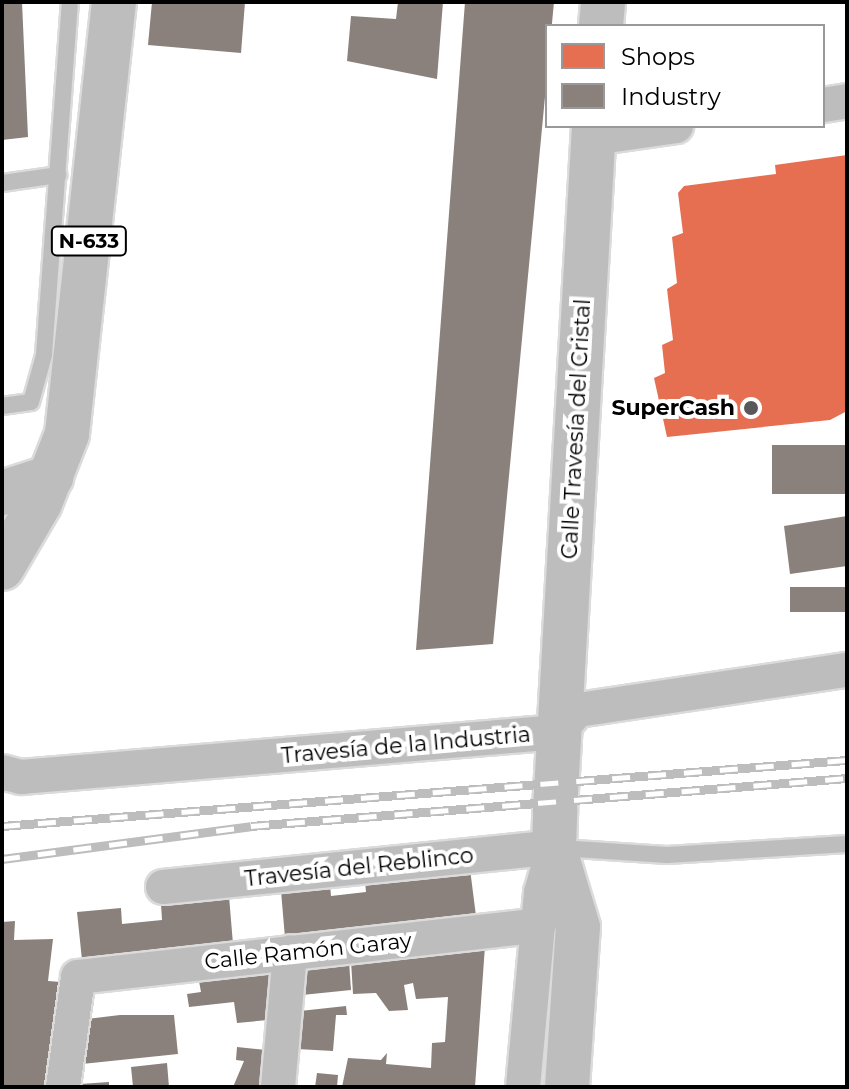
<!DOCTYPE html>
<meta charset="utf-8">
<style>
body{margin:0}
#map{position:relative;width:849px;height:1089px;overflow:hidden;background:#fff;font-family:Montserrat,sans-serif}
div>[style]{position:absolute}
.shops>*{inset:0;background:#e76f51}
.industry>*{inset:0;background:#8a817c;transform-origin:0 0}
.roads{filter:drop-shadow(2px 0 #dbdbdb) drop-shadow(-2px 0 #dbdbdb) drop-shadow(0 2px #dbdbdb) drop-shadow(0 -2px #dbdbdb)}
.lane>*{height:16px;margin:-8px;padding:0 8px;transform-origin:8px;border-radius:8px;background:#bdbdbd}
.street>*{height:34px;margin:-17px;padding:0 17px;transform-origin:17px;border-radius:17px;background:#bdbdbd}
.primary>*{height:44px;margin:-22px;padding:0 22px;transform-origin:22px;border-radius:22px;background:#bdbdbd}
.highway>*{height:44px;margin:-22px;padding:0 22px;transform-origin:22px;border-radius:22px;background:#bdbdbd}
.rail>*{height:9px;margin-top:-4.5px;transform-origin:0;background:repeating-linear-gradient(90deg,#fff 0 18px,#bdbdbd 0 36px);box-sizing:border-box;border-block:2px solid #bdbdbd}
.dots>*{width:22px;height:22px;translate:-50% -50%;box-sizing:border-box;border:4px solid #fff;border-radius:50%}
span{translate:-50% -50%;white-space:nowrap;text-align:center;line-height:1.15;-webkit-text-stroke:8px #fff;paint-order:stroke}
.shield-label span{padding:2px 6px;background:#fff;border:2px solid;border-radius:6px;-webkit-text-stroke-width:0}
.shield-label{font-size:20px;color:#000;font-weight:700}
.poi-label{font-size:22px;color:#000;font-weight:700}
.right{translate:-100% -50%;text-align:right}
.street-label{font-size:22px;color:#000}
.frame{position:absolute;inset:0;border:4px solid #000;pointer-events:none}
.legend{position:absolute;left:545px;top:24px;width:280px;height:104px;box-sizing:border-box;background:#fff;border:2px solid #999;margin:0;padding:10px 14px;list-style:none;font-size:24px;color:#000}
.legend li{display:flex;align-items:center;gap:16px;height:40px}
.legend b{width:40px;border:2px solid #999}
</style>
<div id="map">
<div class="shops">
<i style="clip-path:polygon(847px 155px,847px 411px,830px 420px,667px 437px,654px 378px,665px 373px,662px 345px,673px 340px,667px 289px,677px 283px,672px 237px,683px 233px,678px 193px,684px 186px,776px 174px,775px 165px)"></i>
</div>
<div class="industry">
<i style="clip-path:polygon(2px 2px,22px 2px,28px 137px,2px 140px)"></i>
<i style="clip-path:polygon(152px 2px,245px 2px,241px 53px,148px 45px)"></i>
<i style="clip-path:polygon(398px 2px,443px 2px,437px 79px,347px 61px,351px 16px,396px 19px)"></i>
<i style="clip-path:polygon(465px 2px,554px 2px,493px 644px,416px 650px)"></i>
<i style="left:847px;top:445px;width:49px;height:75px;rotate:90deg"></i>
<i style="clip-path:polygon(847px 516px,847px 566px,790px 574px,784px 526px)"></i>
<i style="left:847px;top:587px;width:25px;height:57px;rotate:90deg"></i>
<i style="clip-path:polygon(470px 869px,476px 916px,285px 938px,281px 891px,330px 885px,331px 896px,366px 892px,365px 881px)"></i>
<i style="clip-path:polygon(229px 896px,233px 944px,82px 960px,77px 912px,121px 908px,122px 924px,162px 920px,161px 904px)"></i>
<i style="clip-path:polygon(15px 921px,14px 940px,53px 939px,48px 981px,61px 982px,48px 1087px,2px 1087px,2px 922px)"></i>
<i style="clip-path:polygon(485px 946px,475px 1087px,342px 1087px,348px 1058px,381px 1060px,387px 1053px,386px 1064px,431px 1068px,432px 1043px,445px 1042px,448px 997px,416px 999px,413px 983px,404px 985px,408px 1010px,389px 1011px,376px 993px,353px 994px,351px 961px)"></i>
<i style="clip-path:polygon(349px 961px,351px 990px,302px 995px,305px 966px)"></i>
<i style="clip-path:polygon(196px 965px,273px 969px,268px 1020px,237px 1023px,234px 1002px,189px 1007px,187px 994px,201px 992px)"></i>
<i style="clip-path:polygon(346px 1006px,347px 1015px,336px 1015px,333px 1051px,297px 1049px,300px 1011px)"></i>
<i style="clip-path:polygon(120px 1015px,174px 1015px,178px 1054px,82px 1064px,87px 1019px)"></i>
<i style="clip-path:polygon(237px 1047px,266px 1050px,261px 1087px,233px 1087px,244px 1061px,236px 1060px)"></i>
<i style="clip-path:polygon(167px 1063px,169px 1087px,133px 1087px,131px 1067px)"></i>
<i style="clip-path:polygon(317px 1073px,338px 1075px,337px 1087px,315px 1087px)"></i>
<i style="clip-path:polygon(109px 1082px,109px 1087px,80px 1087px,80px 1084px)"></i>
</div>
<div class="roads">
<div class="lane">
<i style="left:2px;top:183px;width:57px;rotate:-8.1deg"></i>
<i style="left:2px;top:406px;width:29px;rotate:-8deg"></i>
<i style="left:31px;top:402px;width:49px;rotate:-74.5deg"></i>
<i style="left:44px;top:355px;width:354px;rotate:-85.8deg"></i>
<i style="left:560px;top:848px;width:107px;rotate:3.7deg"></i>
<i style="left:667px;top:855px;width:180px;rotate:-3.5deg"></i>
</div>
<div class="street">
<i style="left:823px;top:105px;width:24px;rotate:-9deg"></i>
<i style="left:593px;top:138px;width:84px;rotate:-8.2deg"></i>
<i style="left:2px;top:772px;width:20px;rotate:15deg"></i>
<i style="left:21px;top:777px;width:539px;rotate:-4.79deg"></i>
<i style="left:558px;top:732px;width:30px;rotate:-48deg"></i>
<i style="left:578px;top:710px;width:272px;rotate:-8.5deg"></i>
<i style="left:163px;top:887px;width:393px;rotate:-5.8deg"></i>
<i style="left:554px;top:847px;width:48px;rotate:105.8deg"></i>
<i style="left:541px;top:893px;width:195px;rotate:95.3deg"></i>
<i style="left:63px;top:1087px;width:111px;rotate:-82.2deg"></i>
<i style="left:78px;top:977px;width:463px;rotate:-6.4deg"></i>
<i style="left:278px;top:1087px;width:135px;rotate:-84.9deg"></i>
</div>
<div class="primary">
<i style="left:601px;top:26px;width:24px;rotate:-85deg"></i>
<i style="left:567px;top:1087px;width:160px;rotate:-86.1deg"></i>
<i style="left:578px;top:927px;width:84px;rotate:-106.7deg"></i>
<i style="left:554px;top:847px;width:38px;rotate:-88deg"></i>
<i style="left:555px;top:809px;width:684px;rotate:-86.73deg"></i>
</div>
<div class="highway">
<i style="left:2px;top:493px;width:52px;rotate:-18.1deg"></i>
<i style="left:2px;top:568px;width:75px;rotate:-59.7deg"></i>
<i style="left:40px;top:503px;width:74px;rotate:-68.6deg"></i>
<i style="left:67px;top:434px;width:435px;rotate:-83.8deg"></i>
</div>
</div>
<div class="rail">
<i style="left:2px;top:826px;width:848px;rotate:-4.47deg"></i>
<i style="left:2px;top:859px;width:251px;rotate:-7.5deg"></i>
<i style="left:251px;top:826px;width:598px;rotate:-4.6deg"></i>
</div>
<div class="dots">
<i style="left:751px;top:408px;background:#595959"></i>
</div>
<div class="shield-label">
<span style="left:89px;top:241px">N-633</span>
</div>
<div class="poi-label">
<span class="right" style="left:735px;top:408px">SuperCash</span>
</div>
<div class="street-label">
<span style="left:576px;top:429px;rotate:-87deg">Calle Travesía del Cristal</span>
<span style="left:406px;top:745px;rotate:-5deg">Travesía de la Industria</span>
<span style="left:359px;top:867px;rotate:-6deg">Travesía del Reblinco</span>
<span style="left:308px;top:951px;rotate:-6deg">Calle Ramón Garay</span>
</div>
<div class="frame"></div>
<ul class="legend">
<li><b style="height:22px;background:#e76f51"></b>Shops</li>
<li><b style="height:22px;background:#8a817c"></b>Industry</li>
</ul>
</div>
